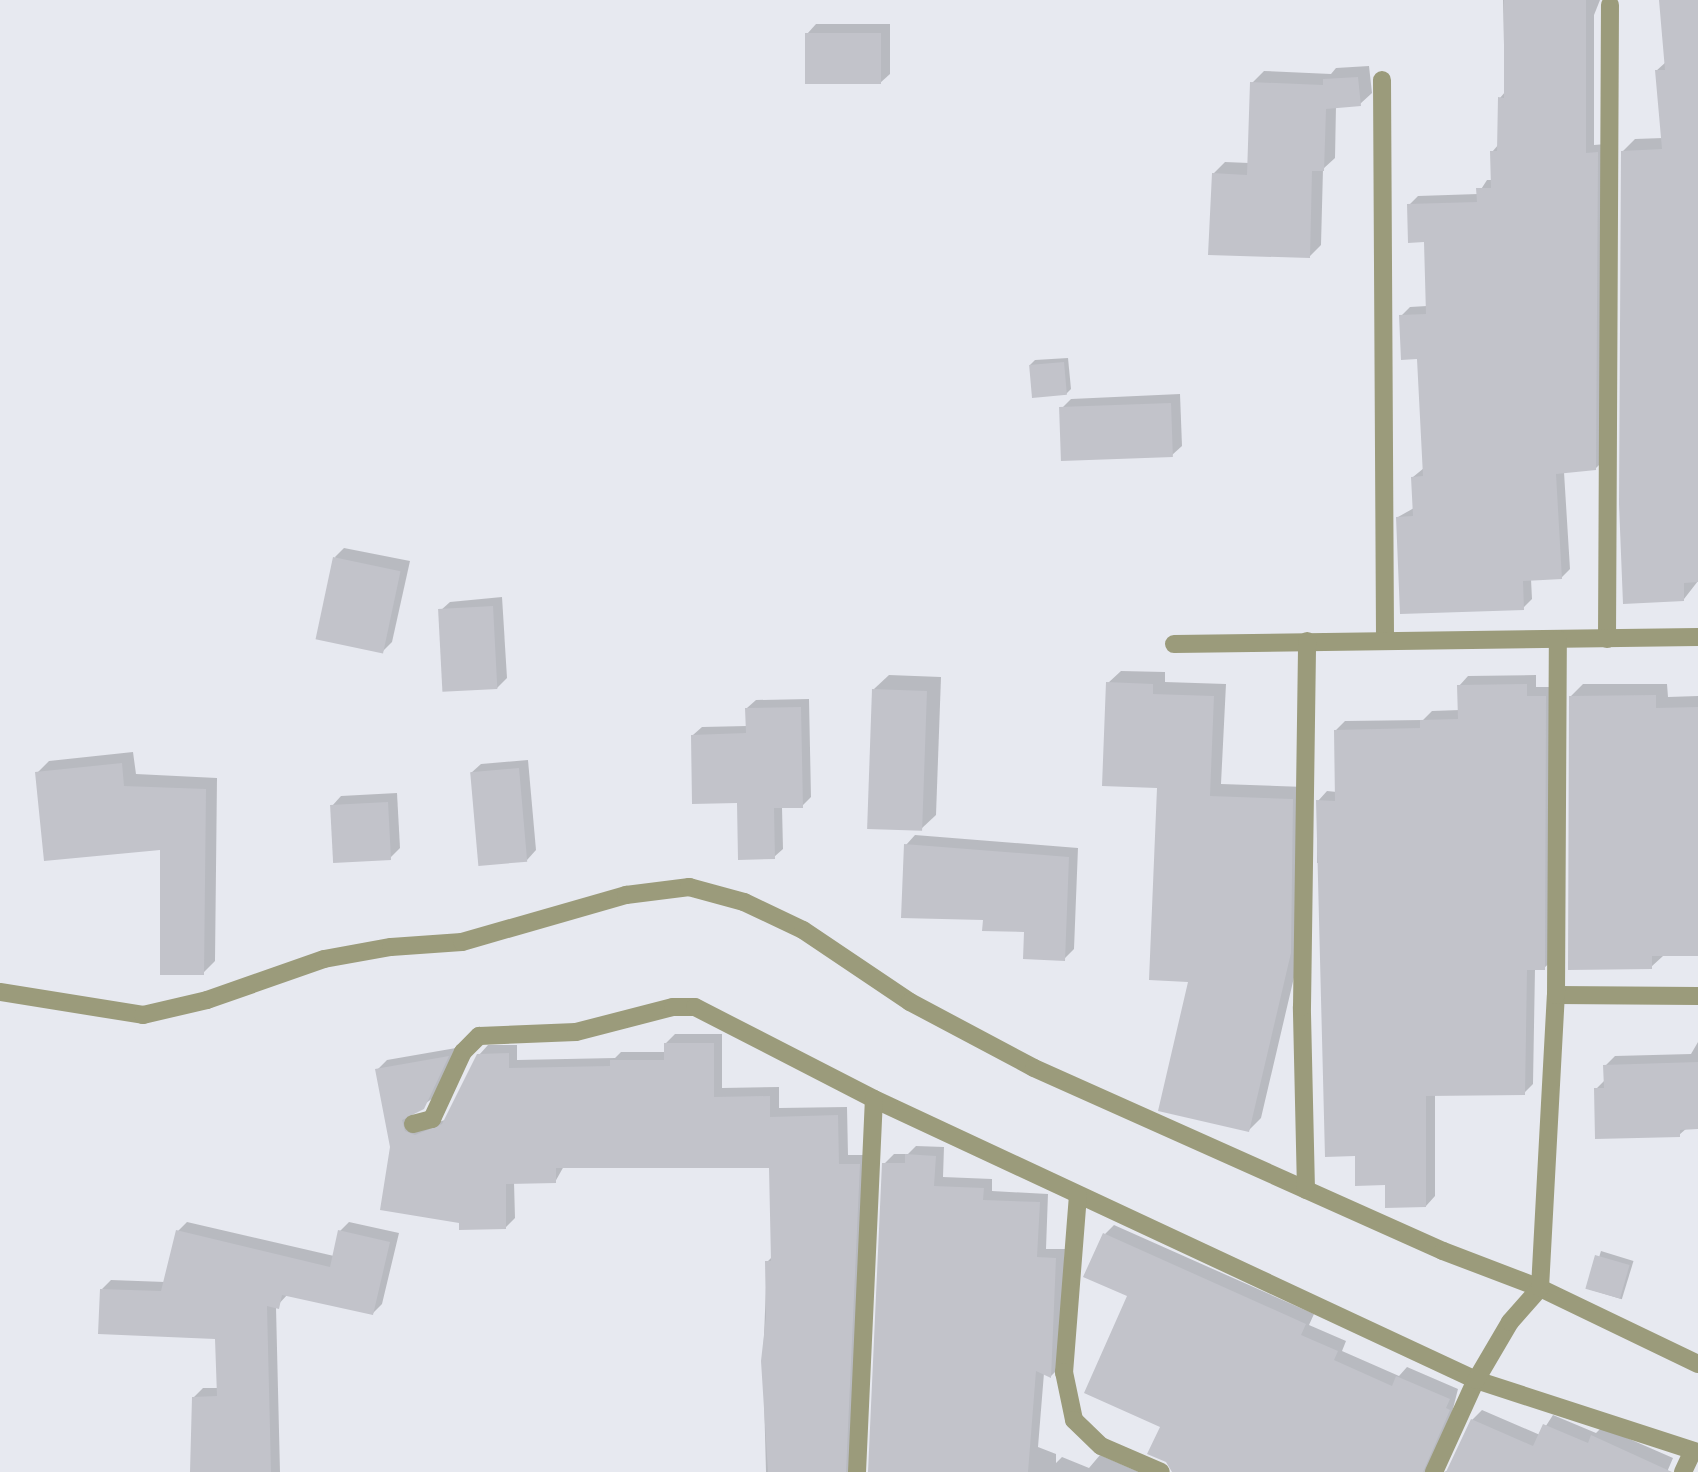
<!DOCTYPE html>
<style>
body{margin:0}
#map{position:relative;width:1698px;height:1472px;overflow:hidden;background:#e7e9f0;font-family:"Noto Sans",sans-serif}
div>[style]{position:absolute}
.shadow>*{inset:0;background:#0003;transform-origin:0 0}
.building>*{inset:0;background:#c2c3ca;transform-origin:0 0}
.minor>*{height:18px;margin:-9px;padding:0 9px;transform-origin:9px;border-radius:9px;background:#9b9b7b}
span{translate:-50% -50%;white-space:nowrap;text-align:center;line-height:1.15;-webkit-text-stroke:5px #e7e9f0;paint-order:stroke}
</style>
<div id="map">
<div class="shadow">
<i style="clip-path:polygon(1503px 0,1600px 0,1594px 15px,1594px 145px,1606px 144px,1605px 459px,1596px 468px,1564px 472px,1570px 569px,1561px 578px,1531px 579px,1532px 599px,1523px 608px,1398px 517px,1414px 508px,1413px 477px,1424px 468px,1419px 357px,1401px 316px,1410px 307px,1427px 306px,1425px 241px,1409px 205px,1418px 196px,1478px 194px,1487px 180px,1493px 180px,1492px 152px,1499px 144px,1500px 98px,1505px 92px)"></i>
<i style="clip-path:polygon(1661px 0,1698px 0,1698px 581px,1684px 599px,1622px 152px,1635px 139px,1663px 138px,1656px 71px,1666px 62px)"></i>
<i style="clip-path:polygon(816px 24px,890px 24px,890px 74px,880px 83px,807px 34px)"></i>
<i style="clip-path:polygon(1369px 66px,1372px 93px,1360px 104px,1336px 106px,1335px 158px,1323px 169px,1321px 245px,1309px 257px,1213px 174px,1225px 162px,1249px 163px,1252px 83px,1264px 71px,1331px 74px,1336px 68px)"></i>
<i style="clip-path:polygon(1068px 358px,1071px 389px,1066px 394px,1030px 365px,1035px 360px)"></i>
<i style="clip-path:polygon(1180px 394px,1182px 446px,1172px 455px,1061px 409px,1071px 399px)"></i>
<i style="clip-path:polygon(344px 548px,410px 561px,392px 642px,382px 652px,335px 557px)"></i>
<i style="clip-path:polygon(502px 597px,507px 678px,497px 688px,440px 611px,450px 602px)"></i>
<i style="clip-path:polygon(1121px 671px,1165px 672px,1165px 682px,1226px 684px,1221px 784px,1305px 787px,1303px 939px,1261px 1118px,1249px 1130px,1190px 980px,1159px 786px,1108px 683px)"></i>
<i style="clip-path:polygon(889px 675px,941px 677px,936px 815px,921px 829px,874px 689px)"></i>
<i style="clip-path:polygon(1536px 675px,1536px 687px,1555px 687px,1554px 959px,1544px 968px,1535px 969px,1533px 1084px,1524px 1093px,1435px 1094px,1435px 1196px,1426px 1206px,1387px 1184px,1357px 1155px,1323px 863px,1317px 863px,1318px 801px,1327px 791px,1337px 792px,1336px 730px,1345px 721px,1423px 720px,1432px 711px,1460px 710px,1459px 686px,1468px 676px)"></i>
<i style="clip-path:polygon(1583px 684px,1667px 684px,1668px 697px,1698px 696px,1698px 954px,1663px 956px,1651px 967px,1571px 696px)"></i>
<i style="clip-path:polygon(809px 699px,811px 797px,802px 806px,782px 807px,783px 849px,774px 857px,693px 735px,702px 727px,747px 726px,747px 708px,756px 700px)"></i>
<i style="clip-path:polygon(133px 752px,136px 774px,217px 778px,215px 961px,203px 973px,161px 848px,37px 773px,49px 761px)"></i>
<i style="clip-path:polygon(528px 760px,536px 850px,527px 860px,471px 773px,481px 764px)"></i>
<i style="clip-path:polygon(397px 793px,400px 848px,390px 858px,332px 806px,341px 796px)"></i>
<i style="clip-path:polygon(915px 835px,1078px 848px,1074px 949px,1064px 959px,1026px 931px,984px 919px,906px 845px)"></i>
<i style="clip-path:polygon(675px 1034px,722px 1034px,722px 1088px,779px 1087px,779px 1108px,847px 1107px,848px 1155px,868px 1155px,860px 1472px,766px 1472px,763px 1361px,767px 1262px,772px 1257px,770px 1166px,564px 1166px,555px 1182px,514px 1182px,515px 1218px,505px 1228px,461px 1222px,392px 1147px,377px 1070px,387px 1060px,456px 1048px,433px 1098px,411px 1114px,421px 1127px,445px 1120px,479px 1055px,488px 1045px,517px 1045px,517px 1060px,615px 1058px,621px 1052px,665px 1052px,665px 1044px)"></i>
<i style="clip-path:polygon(1698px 1042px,1698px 1127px,1687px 1128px,1679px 1135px,1596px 1089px,1606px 1079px,1605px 1066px,1615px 1056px,1691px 1054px)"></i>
<i style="clip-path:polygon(916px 1146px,944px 1147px,943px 1177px,992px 1179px,992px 1191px,1048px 1194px,1046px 1249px,1065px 1249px,1060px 1367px,1051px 1376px,1044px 1373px,1038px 1447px,1056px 1454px,1056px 1463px,1062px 1457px,1089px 1468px,1100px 1455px,1139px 1472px,870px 1472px,884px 1164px,894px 1154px,908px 1154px)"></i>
<i style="clip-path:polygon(187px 1222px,334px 1256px,340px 1231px,349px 1222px,399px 1233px,382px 1304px,372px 1314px,288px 1294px,276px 1307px,280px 1472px,192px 1472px,193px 1398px,203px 1388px,219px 1388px,217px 1338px,102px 1289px,111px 1280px,165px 1282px,178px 1231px)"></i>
<i style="clip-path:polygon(1114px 1225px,1314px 1314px,1309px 1325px,1346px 1341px,1342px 1351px,1399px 1376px,1407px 1367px,1458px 1389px,1437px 1472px,1173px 1472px,1129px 1295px,1105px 1234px)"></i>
<i style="left:1601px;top:1251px;width:34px;height:40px;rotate:17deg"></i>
<i style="clip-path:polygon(1482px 1410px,1540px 1435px,1553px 1415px,1596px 1433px,1602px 1427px,1673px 1458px,1667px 1472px,1444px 1472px,1449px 1470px,1472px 1420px)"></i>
</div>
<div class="building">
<i style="clip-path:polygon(1504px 0,1586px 0,1586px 153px,1598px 152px,1596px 470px,1556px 474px,1562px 579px,1523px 581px,1524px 610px,1400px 614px,1396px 517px,1413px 516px,1411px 477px,1423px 476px,1417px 359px,1401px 360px,1399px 315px,1426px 314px,1424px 242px,1408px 243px,1407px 204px,1477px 202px,1476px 188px,1491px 188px,1490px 151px,1497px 151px,1498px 97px,1504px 98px)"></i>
<i style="clip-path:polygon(1659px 0,1698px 0,1698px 582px,1684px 583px,1684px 601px,1623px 604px,1619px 504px,1621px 151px,1662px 149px,1655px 70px,1665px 70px)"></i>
<i style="left:805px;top:33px;width:76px;height:51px"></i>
<i style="clip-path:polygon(1358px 77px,1361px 106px,1326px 109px,1324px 171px,1312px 171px,1310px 258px,1208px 255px,1212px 173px,1247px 175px,1250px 82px,1323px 85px,1323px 79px)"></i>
<i style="left:1064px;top:362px;width:33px;height:35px;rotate:85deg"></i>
<i style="left:1171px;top:403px;width:54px;height:112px;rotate:88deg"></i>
<i style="left:333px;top:557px;width:69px;height:84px;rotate:12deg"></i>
<i style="left:493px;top:606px;width:83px;height:55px;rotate:87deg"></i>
<i style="clip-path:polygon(1106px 682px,1153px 684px,1153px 694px,1214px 696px,1210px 796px,1293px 799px,1291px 953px,1249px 1132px,1158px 1111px,1188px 982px,1149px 980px,1157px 788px,1102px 786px)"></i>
<i style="clip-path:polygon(1527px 684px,1527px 696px,1546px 696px,1545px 970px,1527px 970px,1525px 1095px,1426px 1096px,1426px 1207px,1385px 1208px,1385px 1185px,1355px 1186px,1355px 1156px,1325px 1157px,1316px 800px,1335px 801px,1334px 730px,1420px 728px,1420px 720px,1458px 719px,1457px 685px)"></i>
<i style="left:872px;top:689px;width:55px;height:140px;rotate:2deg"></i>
<i style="clip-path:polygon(1656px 695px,1656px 708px,1698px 707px,1698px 956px,1652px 956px,1652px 969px,1568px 970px,1569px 696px)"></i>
<i style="clip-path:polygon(801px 707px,803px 808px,774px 808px,775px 859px,738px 860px,737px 803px,692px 804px,691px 735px,746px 733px,745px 708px)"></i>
<i style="clip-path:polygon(122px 763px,124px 786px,206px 789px,204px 975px,160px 975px,160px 850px,44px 861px,35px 772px)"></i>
<i style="left:519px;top:768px;width:94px;height:49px;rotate:85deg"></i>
<i style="left:388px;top:802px;width:58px;height:58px;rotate:87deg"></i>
<i style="clip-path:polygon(904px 844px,1069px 857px,1065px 961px,1023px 959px,1024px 932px,982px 931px,983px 920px,901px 918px)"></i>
<i style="clip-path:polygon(664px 1043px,714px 1043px,714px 1097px,770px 1096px,770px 1117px,838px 1115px,839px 1164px,860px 1164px,846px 1472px,768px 1472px,761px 1361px,766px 1317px,765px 1261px,771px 1261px,769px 1168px,556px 1168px,556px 1183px,506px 1184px,506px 1229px,459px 1230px,459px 1223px,380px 1210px,390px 1147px,375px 1069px,449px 1056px,424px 1109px,402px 1120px,405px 1131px,415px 1135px,442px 1124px,477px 1054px,509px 1053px,509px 1068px,610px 1066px,610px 1060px,664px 1060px)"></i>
<i style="clip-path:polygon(1698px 1062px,1698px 1129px,1680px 1130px,1680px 1137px,1595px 1139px,1594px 1088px,1604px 1088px,1603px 1065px)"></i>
<i style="clip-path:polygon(905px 1154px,936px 1156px,934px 1186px,984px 1188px,983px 1200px,1040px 1202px,1037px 1257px,1056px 1258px,1051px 1378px,1036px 1371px,1028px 1472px,868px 1472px,882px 1163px,905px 1163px)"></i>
<i style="clip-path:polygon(176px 1230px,330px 1267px,338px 1230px,390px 1242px,373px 1315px,282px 1295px,279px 1309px,267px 1306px,271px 1472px,190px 1472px,192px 1397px,217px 1396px,215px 1339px,98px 1334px,100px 1289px,161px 1291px)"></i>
<i style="clip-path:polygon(1103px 1233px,1306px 1324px,1301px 1335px,1338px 1351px,1334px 1360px,1392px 1386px,1396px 1376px,1450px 1399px,1446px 1408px,1450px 1410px,1423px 1472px,1172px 1472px,1166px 1462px,1147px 1454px,1160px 1427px,1084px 1393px,1127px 1296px,1083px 1277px)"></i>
<i style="left:1595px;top:1255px;width:36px;height:35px;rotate:16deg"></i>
<i style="clip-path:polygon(1471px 1419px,1533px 1446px,1543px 1424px,1588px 1443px,1591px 1435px,1672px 1472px,1446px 1472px)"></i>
</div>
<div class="minor">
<i style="left:1382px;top:80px;width:560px;rotate:89.69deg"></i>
<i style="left:1607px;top:639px;width:634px;rotate:-89.73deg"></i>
<i style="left:1174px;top:644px;width:524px;rotate:-0.77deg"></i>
<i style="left:0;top:992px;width:145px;rotate:9.1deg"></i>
<i style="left:143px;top:1015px;width:66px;rotate:-13.2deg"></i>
<i style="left:207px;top:1000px;width:124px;rotate:-19.3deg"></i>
<i style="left:324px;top:959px;width:68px;rotate:-10.2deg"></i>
<i style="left:391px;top:947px;width:71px;rotate:-4deg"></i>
<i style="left:462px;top:942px;width:171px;rotate:-16deg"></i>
<i style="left:626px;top:895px;width:64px;rotate:-7.2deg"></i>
<i style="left:689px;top:887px;width:57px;rotate:15.3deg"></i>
<i style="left:744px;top:902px;width:65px;rotate:25.4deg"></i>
<i style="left:803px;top:930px;width:129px;rotate:33.9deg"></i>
<i style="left:910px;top:1002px;width:140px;rotate:28deg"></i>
<i style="left:1034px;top:1068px;width:448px;rotate:24.1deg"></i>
<i style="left:1443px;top:1251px;width:104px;rotate:20.9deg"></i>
<i style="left:1540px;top:1288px;width:175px;rotate:25.7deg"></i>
<i style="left:1556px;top:995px;width:142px;rotate:0.4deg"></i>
<i style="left:413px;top:1124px;width:20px;rotate:-15deg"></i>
<i style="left:432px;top:1119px;width:74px;rotate:-65.2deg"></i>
<i style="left:463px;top:1052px;width:23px;rotate:-45deg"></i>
<i style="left:479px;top:1036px;width:97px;rotate:-2.4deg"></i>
<i style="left:576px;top:1032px;width:100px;rotate:-14.5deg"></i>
<i style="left:673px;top:1007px;width:22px"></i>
<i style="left:695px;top:1007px;width:201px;rotate:27.2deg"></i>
<i style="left:874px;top:1099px;width:664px;rotate:25.02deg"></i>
<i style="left:1476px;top:1380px;width:233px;rotate:18deg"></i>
<i style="left:1306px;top:1190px;width:183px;rotate:-91.3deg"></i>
<i style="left:1302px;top:1007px;width:366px;rotate:-89.2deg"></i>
<i style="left:1078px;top:1195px;width:178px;rotate:94.5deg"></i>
<i style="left:1064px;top:1372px;width:49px;rotate:78.2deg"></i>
<i style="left:1074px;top:1420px;width:37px;rotate:44deg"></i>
<i style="left:1101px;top:1446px;width:65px;rotate:23.4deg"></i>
<i style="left:857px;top:1472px;width:373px;rotate:-87.4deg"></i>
<i style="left:1434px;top:1472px;width:101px;rotate:-65.5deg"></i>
<i style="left:1476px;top:1380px;width:67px;rotate:-59.6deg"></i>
<i style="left:1510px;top:1322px;width:45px;rotate:-48.6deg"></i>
<i style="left:1540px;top:1288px;width:293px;rotate:-86.9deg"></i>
<i style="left:1556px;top:995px;width:356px;rotate:-89.7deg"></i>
<i style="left:1683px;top:1472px;width:23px;rotate:-65deg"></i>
</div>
</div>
